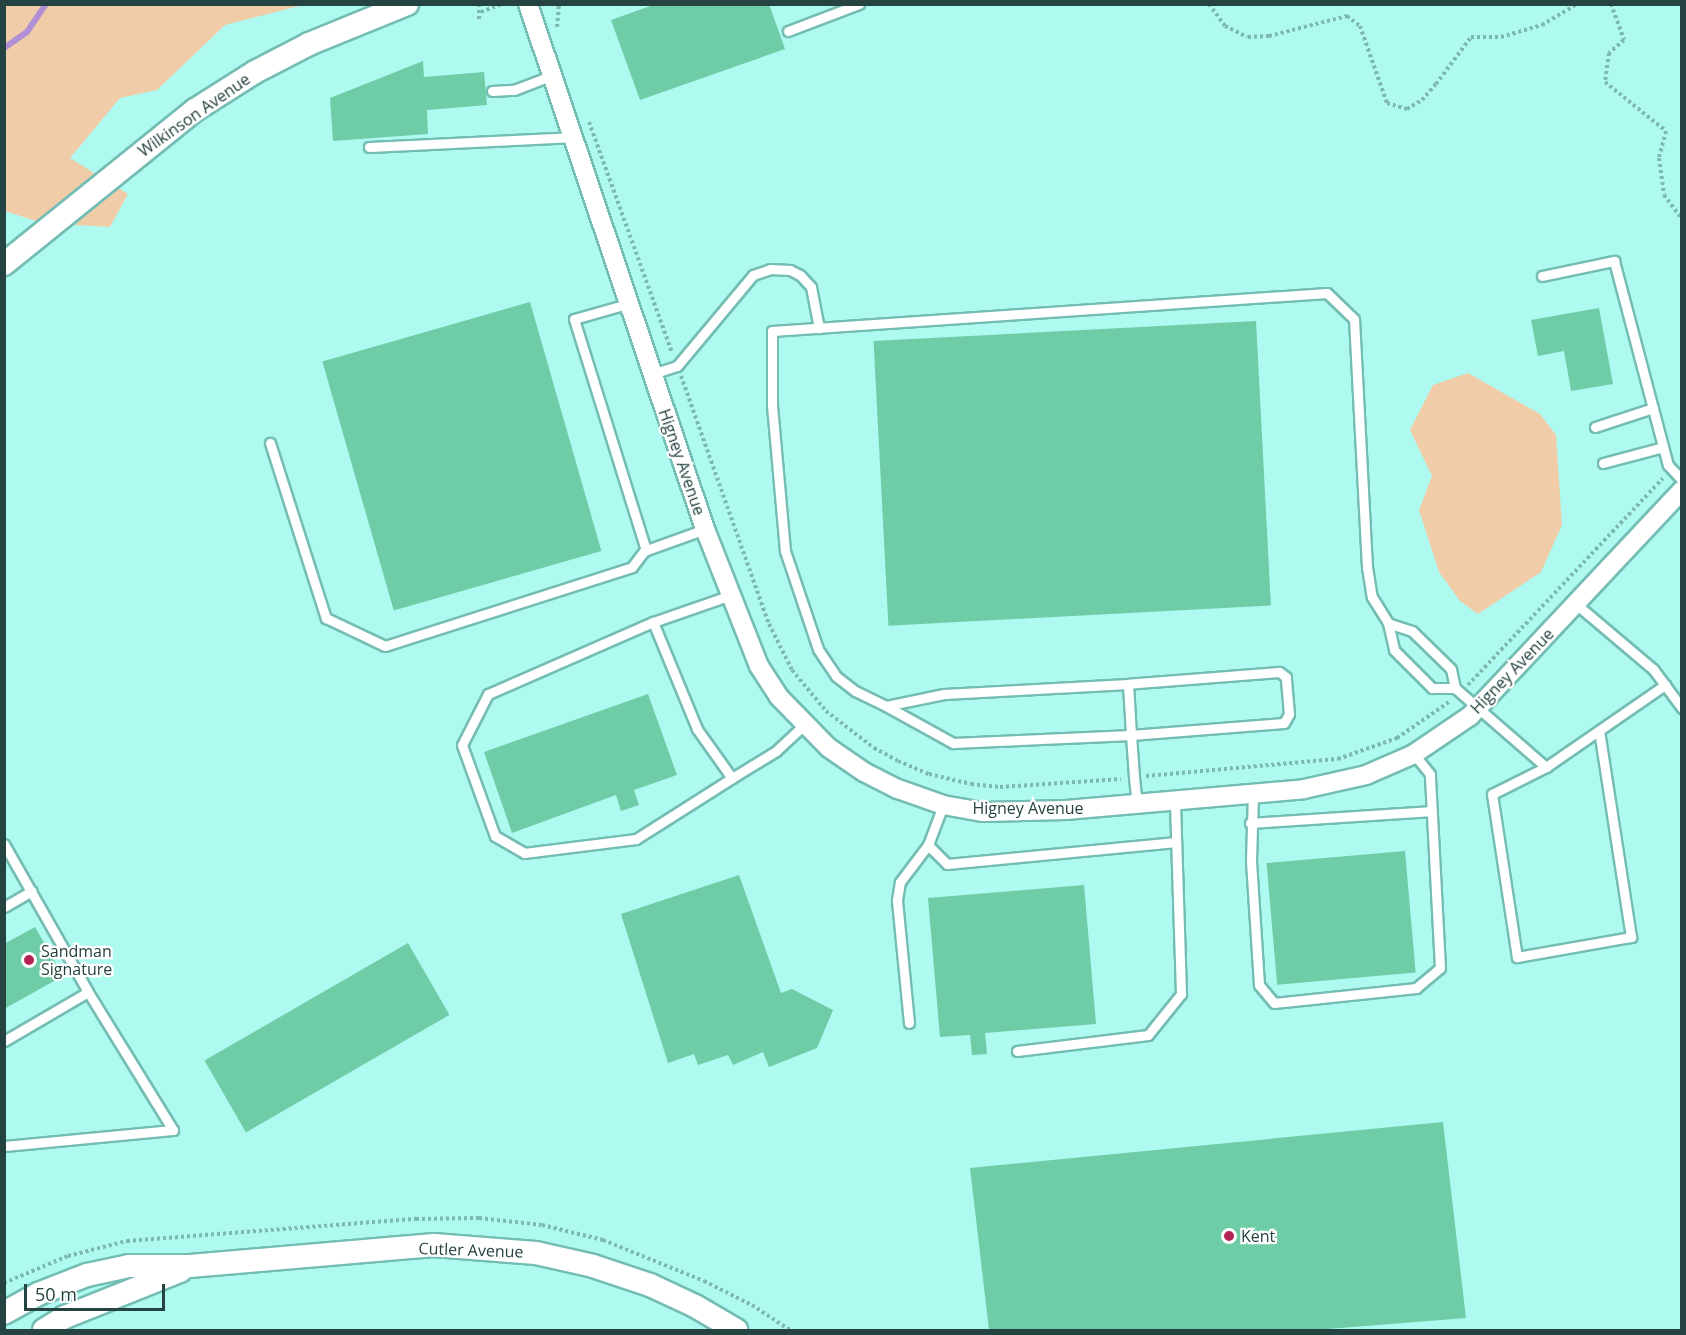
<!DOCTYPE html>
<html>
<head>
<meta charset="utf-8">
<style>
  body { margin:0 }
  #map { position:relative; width:1686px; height:1335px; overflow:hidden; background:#affaf0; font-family:"Open Sans",sans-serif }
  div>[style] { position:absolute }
  .green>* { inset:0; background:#f1cca8 }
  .stream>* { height:6px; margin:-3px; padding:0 3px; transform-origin:3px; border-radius:3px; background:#b18fd5 }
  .building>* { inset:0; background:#6ecca7; transform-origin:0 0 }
  .path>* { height:4px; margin-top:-2px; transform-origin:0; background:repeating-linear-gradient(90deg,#7db8b1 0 3px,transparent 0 6px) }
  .roads { filter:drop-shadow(2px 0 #74bdb4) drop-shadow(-2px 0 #74bdb4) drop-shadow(0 2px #74bdb4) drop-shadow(0 -2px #74bdb4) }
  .service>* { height:9px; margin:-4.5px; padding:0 4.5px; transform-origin:4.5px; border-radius:4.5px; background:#fff }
  .minor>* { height:18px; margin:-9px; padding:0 9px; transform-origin:9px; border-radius:9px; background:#fff }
  .tertiary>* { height:22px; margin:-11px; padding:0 11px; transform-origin:11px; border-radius:11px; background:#fff }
  .dots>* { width:16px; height:16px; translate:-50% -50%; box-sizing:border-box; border:3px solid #fff; border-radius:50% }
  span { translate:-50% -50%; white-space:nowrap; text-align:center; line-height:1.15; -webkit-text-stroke:4.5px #fff; paint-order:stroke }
  .street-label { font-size:16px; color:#254340 }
  .poi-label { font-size:16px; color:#254340 }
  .left { translate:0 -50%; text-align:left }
  .frame { position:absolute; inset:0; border:6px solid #254340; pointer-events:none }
  .scale { position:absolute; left:24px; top:1284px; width:141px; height:27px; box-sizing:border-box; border:3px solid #254340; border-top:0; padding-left:8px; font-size:18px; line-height:21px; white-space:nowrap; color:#254340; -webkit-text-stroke:4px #fff; paint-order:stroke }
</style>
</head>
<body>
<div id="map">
  <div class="green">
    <i style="clip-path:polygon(5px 5px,303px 5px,225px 25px,157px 90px,120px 98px,70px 158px,128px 194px,110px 227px,42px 223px,5px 211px)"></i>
    <i style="clip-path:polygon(1468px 373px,1540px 414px,1556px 435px,1562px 525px,1541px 572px,1478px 614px,1460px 601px,1439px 572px,1419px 510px,1432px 476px,1410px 430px,1433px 385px)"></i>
  </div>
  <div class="stream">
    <i style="left:4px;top:48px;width:28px;rotate:-35deg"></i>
    <i style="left:27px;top:32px;width:34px;rotate:-56deg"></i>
  </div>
  <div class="building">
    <i style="clip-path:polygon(656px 4px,769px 4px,785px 49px,640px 100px,611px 20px)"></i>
    <i style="clip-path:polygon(423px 61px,424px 77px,484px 72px,487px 105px,427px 110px,428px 134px,333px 141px,330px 98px)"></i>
    <i style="left:530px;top:302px;width:259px;height:216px;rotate:74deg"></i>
    <i style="clip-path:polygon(1599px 308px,1613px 384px,1571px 391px,1564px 351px,1538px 356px,1531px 320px)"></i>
    <i style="left:1256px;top:321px;width:285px;height:383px;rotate:87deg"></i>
    <i style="clip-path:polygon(648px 694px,677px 775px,634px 790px,639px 805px,621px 811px,616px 795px,512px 833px,484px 752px)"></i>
    <i style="left:1405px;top:851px;width:122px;height:139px;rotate:85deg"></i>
    <i style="clip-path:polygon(739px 875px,781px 993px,792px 989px,833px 1010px,817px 1048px,769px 1067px,763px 1052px,733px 1065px,728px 1055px,698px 1065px,694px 1054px,668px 1063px,621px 914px)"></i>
    <i style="clip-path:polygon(1084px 885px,1096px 1024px,985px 1033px,987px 1054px,972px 1055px,970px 1035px,940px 1037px,928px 898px)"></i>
    <i style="clip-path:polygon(35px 927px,63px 976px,4px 1009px,4px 944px)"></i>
    <i style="left:408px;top:943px;width:83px;height:235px;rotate:60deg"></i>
    <i style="clip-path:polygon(1443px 1122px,1466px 1318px,1315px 1330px,989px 1330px,970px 1168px)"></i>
  </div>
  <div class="path">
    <i style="left:479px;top:4px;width:17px;rotate:90deg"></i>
    <i style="left:1209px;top:4px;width:27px;rotate:54deg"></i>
    <i style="left:1225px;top:26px;width:25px;rotate:26deg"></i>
    <i style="left:1248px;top:37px;width:21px;rotate:-3deg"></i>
    <i style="left:1269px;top:36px;width:81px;rotate:-14.4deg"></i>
    <i style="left:1347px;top:16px;width:16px;rotate:38deg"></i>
    <i style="left:1360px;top:26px;width:82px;rotate:70.7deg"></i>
    <i style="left:1387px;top:103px;width:21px;rotate:17deg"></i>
    <i style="left:1407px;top:109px;width:17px;rotate:-31deg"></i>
    <i style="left:1422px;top:100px;width:21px;rotate:-49deg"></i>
    <i style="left:1436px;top:84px;width:59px;rotate:-53.3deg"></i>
    <i style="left:1471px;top:37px;width:30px"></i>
    <i style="left:1501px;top:37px;width:43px;rotate:-16.3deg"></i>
    <i style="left:1542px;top:25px;width:41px;rotate:-31deg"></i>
    <i style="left:1611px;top:4px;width:38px;rotate:70deg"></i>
    <i style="left:1624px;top:40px;width:20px;rotate:139deg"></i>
    <i style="left:1609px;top:53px;width:29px;rotate:98deg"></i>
    <i style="left:1605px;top:82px;width:78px;rotate:38.8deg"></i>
    <i style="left:1666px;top:131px;width:28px;rotate:105deg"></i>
    <i style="left:1659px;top:158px;width:37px;rotate:82deg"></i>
    <i style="left:1664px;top:195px;width:30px;rotate:53deg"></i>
    <i style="left:481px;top:12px;width:22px;rotate:-21deg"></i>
    <i style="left:557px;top:27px;width:23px;rotate:-85deg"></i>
    <i style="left:589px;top:122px;width:245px;rotate:70.2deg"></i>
    <i style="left:681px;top:376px;width:263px;rotate:70.5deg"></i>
    <i style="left:769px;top:624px;width:51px;rotate:63.4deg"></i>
    <i style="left:792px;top:670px;width:53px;rotate:50.3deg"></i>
    <i style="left:826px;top:711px;width:61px;rotate:37.6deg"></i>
    <i style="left:874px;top:748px;width:27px;rotate:28deg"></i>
    <i style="left:898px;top:761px;width:34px;rotate:23deg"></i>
    <i style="left:929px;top:774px;width:43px;rotate:13.4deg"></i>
    <i style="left:971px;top:784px;width:29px;rotate:6deg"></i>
    <i style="left:1000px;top:787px;width:121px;rotate:-3.8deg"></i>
    <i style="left:1468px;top:685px;width:284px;rotate:-46.7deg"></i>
    <i style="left:1146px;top:776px;width:193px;rotate:-5.1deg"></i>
    <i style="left:1338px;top:759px;width:63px;rotate:-19.6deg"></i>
    <i style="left:1397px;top:738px;width:63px;rotate:-34.7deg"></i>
    <i style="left:4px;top:1283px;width:69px;rotate:-22.9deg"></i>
    <i style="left:68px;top:1256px;width:61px;rotate:-14.3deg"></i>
    <i style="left:127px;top:1241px;width:290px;rotate:-4.4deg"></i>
    <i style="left:416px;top:1219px;width:63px;rotate:-0.9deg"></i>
    <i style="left:479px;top:1218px;width:63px;rotate:6.3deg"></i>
    <i style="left:542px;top:1225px;width:63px;rotate:13.8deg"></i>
    <i style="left:603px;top:1240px;width:109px;rotate:22.1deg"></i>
    <i style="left:704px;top:1281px;width:54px;rotate:26.6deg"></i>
    <i style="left:752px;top:1305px;width:45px;rotate:33.3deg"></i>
  </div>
  <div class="roads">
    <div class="service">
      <i style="left:788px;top:31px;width:76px;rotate:-20.8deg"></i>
      <i style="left:492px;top:91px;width:22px;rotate:-3deg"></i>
      <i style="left:514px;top:90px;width:40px;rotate:-21deg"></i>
      <i style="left:369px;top:147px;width:202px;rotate:-2.8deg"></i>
      <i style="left:1542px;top:276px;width:74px;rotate:-11.8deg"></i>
      <i style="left:1614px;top:261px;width:211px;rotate:75.2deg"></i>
      <i style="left:1668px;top:465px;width:21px;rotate:47deg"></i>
      <i style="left:627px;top:304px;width:55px;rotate:164.2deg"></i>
      <i style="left:574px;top:319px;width:242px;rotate:72.7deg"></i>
      <i style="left:652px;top:374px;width:26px;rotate:-18deg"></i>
      <i style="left:677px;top:366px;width:119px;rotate:-50.1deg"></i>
      <i style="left:753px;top:275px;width:18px;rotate:-19deg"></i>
      <i style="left:770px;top:269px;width:20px;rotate:3deg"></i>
      <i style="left:790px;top:270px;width:11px;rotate:27deg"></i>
      <i style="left:800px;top:275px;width:16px;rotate:47deg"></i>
      <i style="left:811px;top:287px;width:42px;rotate:79deg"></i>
      <i style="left:1595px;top:427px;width:61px;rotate:-18.1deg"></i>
      <i style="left:270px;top:443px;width:184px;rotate:72.3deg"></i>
      <i style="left:326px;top:618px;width:65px;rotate:25.4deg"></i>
      <i style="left:385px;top:646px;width:259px;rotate:-17.7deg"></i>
      <i style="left:632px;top:567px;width:20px;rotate:-53deg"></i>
      <i style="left:644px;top:551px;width:65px;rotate:-19.8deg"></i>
      <i style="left:1603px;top:463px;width:62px;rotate:-14.9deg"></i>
      <i style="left:731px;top:595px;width:83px;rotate:160.9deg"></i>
      <i style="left:653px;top:622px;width:116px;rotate:67.6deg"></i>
      <i style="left:697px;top:729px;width:60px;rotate:54.5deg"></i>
      <i style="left:732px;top:778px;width:52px;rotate:-31.5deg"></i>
      <i style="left:776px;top:751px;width:38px;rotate:-43deg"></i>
      <i style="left:1576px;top:604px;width:101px;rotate:40.2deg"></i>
      <i style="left:1653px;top:669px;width:49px;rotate:53.4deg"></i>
      <i style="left:653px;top:622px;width:180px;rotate:156.4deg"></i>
      <i style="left:488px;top:694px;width:57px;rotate:117deg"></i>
      <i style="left:462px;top:745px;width:97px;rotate:70.1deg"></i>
      <i style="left:495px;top:836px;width:34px;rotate:30deg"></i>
      <i style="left:524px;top:853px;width:113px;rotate:-7.1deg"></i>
      <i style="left:636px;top:839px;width:114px;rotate:-32.4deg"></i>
      <i style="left:1128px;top:684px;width:184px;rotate:176.9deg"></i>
      <i style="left:944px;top:694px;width:59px;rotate:168.3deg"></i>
      <i style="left:886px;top:706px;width:77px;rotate:28.9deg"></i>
      <i style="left:953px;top:743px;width:178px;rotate:-2.6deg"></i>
      <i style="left:1131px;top:735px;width:153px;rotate:-4.5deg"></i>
      <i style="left:1284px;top:723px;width:10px;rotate:-61deg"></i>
      <i style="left:1289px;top:714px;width:37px;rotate:-95deg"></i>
      <i style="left:1286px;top:677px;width:9px;rotate:-144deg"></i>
      <i style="left:1279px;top:672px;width:151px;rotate:175.5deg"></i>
      <i style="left:1128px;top:684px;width:51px;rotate:86.6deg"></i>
      <i style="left:1131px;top:735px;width:42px;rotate:85.9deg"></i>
      <i style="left:1134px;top:777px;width:27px;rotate:84deg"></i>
      <i style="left:1455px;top:688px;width:121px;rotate:41deg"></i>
      <i style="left:1546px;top:767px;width:145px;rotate:-34.6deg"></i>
      <i style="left:886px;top:706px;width:34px;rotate:-154deg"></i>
      <i style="left:855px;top:691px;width:24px;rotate:-142deg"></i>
      <i style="left:836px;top:676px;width:32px;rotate:-124deg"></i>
      <i style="left:818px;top:649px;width:103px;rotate:-108.6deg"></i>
      <i style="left:785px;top:551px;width:147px;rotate:-95.1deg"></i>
      <i style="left:772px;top:405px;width:74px;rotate:-90deg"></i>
      <i style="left:772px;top:331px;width:556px;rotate:-3.92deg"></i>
      <i style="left:1327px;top:293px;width:37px;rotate:44deg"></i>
      <i style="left:1354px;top:319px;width:248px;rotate:87deg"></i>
      <i style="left:1367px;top:567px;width:30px;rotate:81deg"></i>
      <i style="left:1372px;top:597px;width:31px;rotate:58deg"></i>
      <i style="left:1388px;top:623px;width:28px;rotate:77deg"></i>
      <i style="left:1394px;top:650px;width:54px;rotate:45deg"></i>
      <i style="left:1432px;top:688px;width:23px"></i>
      <i style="left:1455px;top:688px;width:19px;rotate:-102deg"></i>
      <i style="left:1451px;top:669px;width:54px;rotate:-135.7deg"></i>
      <i style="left:1412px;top:631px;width:25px;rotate:-162deg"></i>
      <i style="left:1546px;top:767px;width:60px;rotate:153.4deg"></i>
      <i style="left:1492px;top:794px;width:165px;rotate:81.3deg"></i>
      <i style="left:1517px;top:957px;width:116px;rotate:-10deg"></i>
      <i style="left:1631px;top:937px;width:208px;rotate:-98.8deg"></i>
      <i style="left:1253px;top:793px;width:68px;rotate:91.7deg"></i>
      <i style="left:1251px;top:861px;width:124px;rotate:86.3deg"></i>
      <i style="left:1259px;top:985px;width:23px;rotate:50deg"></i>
      <i style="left:1274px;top:1003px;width:143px;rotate:-6deg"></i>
      <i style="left:1416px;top:988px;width:31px;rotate:-40deg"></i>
      <i style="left:1440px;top:968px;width:194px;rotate:-93deg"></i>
      <i style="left:1430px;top:774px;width:26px;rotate:-129deg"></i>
      <i style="left:1250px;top:823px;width:182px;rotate:-3.8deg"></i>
      <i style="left:4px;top:844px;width:170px;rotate:60.4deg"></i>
      <i style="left:88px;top:992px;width:162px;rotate:58.4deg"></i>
      <i style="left:173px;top:1130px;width:170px;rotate:174.6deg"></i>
      <i style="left:928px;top:845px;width:27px;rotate:45deg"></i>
      <i style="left:947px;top:864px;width:230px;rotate:-5.5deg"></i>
      <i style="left:4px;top:907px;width:32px;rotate:-30deg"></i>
      <i style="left:909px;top:1023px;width:124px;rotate:-95.6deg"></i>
      <i style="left:897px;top:900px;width:18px;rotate:-81deg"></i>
      <i style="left:900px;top:882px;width:46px;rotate:-52.9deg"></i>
      <i style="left:928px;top:845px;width:43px;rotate:-69.4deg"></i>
      <i style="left:4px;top:1041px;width:97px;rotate:-30.3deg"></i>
      <i style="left:1017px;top:1051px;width:132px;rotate:-7deg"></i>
      <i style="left:1148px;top:1035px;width:53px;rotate:-51.2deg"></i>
      <i style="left:1181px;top:994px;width:194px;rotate:-91.8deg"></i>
    </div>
    <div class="minor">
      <i style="left:528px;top:4px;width:554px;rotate:71.37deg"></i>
      <i style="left:705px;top:529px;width:147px;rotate:68.5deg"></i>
      <i style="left:759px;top:666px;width:37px;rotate:57deg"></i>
      <i style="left:779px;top:697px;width:71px;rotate:45.6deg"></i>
      <i style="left:829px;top:748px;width:42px;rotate:34.4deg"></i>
      <i style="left:864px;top:772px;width:38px;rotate:27deg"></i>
      <i style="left:898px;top:789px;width:48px;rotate:19.6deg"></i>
      <i style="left:943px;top:805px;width:41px;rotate:9.9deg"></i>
      <i style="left:983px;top:812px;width:83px;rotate:-1.4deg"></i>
      <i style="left:1066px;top:810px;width:239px;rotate:-5deg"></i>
      <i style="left:1304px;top:789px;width:64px;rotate:-12.7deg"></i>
      <i style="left:1366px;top:775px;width:52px;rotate:-23.6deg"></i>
      <i style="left:1414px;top:754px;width:68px;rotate:-34.2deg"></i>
      <i style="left:1470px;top:716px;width:310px;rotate:-46.8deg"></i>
    </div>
    <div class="tertiary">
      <i style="left:4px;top:264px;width:245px;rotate:-38.9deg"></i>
      <i style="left:195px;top:110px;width:71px;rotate:-32.3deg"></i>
      <i style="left:255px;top:72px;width:61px;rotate:-27.4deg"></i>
      <i style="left:309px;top:44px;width:106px;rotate:-22.2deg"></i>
      <i style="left:4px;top:1313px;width:39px;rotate:-29deg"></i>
      <i style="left:38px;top:1294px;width:53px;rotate:-21.2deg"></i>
      <i style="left:87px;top:1275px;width:43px;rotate:-12.1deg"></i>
      <i style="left:129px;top:1266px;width:61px"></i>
      <i style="left:190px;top:1266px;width:245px;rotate:-4.9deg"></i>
      <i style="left:434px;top:1245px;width:102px;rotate:4.5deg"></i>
      <i style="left:536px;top:1253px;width:58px;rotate:12.8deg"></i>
      <i style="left:593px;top:1266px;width:60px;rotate:18.4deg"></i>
      <i style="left:650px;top:1285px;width:50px;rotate:25deg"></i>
      <i style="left:695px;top:1306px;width:48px;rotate:30.3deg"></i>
      <i style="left:44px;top:1330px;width:25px;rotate:-32deg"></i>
      <i style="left:65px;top:1317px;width:124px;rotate:-21.8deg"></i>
    </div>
  </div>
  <div class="dots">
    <i style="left:29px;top:960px;background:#b32455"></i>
    <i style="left:1229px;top:1236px;background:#b32455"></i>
  </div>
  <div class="street-label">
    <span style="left:194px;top:115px;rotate:-35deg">Wilkinson Avenue</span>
    <span style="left:682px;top:462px;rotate:71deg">Higney Avenue</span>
    <span style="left:1512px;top:671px;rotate:-46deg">Higney Avenue</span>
    <span style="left:1028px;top:808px">Higney Avenue</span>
    <span style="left:471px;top:1250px;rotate:2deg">Cutler Avenue</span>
  </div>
  <div class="poi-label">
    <span class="left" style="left:41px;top:960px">Sandman<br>Signature</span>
    <span class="left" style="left:1241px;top:1236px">Kent</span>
  </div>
  <div class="frame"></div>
  <div class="scale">50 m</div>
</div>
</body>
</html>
